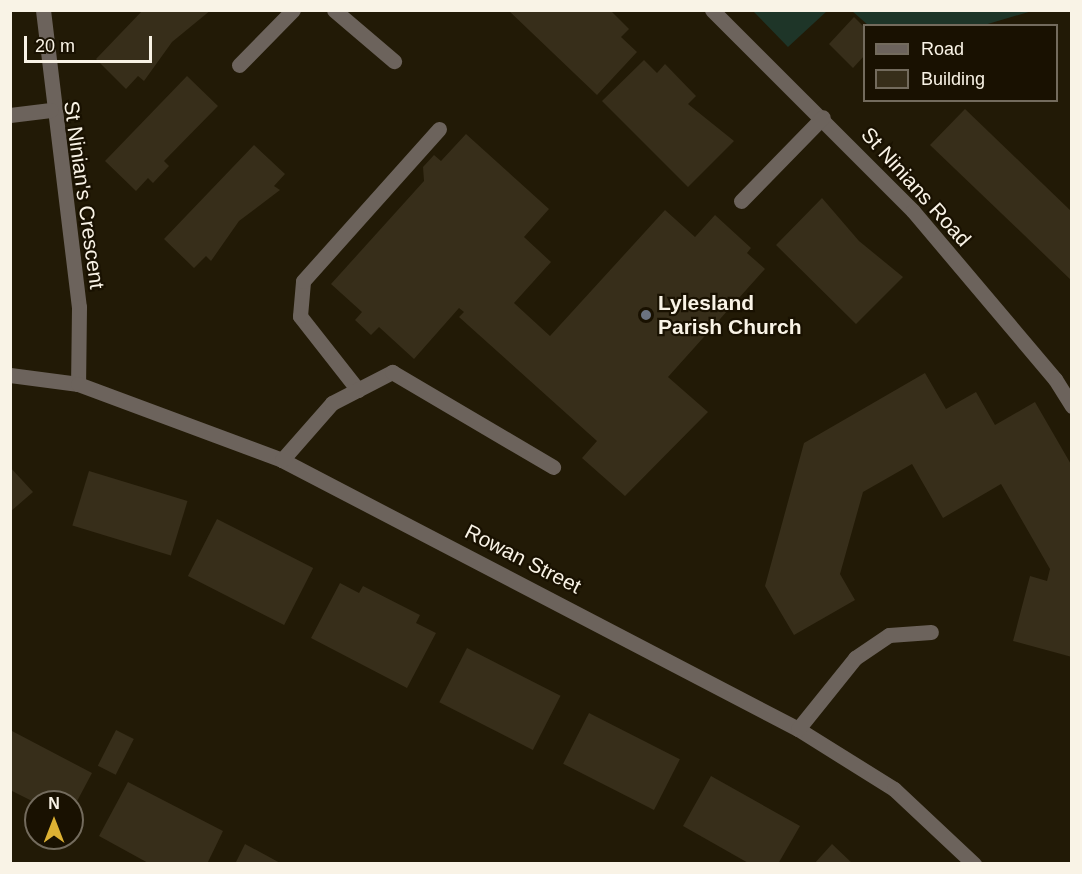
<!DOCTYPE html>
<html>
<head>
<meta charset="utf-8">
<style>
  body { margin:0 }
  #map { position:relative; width:1082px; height:874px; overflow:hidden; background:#221a06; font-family:Helvetica,sans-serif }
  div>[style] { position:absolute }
  .green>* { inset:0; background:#1e3528 }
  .building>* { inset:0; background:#372e1a; transform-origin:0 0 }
  .minor>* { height:15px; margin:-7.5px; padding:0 7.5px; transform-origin:7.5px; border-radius:7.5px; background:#6c635c }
  .dots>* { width:16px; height:16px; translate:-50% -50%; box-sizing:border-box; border:3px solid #191101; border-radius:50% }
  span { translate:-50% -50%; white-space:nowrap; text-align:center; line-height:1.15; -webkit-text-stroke:4.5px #191101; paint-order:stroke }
  .street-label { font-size:21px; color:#f9f3e6 }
  .poi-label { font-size:21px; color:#f9f3e6; font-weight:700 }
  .left { translate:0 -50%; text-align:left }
  .frame { position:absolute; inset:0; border:12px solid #f9f3e6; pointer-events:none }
  .legend { position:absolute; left:863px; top:24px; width:195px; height:78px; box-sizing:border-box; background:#191101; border:2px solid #736b5d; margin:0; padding:8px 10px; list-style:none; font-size:18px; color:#f9f3e6 }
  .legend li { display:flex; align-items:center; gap:12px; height:30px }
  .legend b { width:30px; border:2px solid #736b5d }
  .north { position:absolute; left:24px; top:790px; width:60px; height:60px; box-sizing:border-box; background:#191101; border:2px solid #736b5d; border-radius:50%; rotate:0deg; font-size:16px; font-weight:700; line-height:24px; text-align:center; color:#f9f3e6 }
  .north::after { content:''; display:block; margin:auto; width:21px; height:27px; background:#ddb133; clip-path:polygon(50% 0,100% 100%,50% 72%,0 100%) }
  .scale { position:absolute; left:24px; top:36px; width:128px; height:27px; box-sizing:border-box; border:3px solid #f9f3e6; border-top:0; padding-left:8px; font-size:18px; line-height:21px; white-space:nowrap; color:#f9f3e6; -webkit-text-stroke:4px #191101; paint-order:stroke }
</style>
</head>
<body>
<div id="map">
  <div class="green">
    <i style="clip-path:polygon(753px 11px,827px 11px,788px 47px)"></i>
    <i style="clip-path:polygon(852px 11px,1032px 11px,981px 26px,868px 25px)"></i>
  </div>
  <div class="building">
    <i style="clip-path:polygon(143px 10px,211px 10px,172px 42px,144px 81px,138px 76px,126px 89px,96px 59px)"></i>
    <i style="clip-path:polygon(508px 10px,610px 10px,629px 29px,621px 37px,637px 52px,597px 95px)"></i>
    <i style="clip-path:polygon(854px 17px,864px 27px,864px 56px,853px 68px,829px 44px)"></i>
    <i style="clip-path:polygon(644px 60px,657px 73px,665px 64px,696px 96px,688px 104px,734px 141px,688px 187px,602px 101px)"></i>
    <i style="clip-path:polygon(187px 76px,218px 106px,164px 161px,169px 166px,153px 183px,148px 178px,136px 191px,105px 161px)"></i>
    <i style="clip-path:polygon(965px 109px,1072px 212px,1072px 281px,930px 145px)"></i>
    <i style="clip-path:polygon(466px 134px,549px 209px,524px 237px,551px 262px,514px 303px,550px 336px,665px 210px,695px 237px,715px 215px,751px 248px,747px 253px,765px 269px,668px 377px,708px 412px,625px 496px,582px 458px,597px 441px,459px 317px,464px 312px,459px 308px,414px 359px,379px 327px,371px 335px,355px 320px,362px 312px,331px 284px,424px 181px,423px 167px,434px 155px,441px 161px)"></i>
    <i style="clip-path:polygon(254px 145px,285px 174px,274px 186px,280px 190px,239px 221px,211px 261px,206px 256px,194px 268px,164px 239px)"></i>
    <i style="clip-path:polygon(822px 198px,859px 241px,903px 277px,856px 324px,776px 245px)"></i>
    <i style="clip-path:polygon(925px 373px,946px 409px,976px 392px,995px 425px,1035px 402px,1072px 466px,1072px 657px,1013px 641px,1030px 576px,1047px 581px,1050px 569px,1001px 484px,943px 518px,912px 464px,863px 492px,840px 574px,855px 600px,794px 635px,765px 586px,804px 443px)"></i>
    <i style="clip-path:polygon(10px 467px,33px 492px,10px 512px)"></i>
    <i style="left:89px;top:471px;width:103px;height:57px;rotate:17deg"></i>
    <i style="left:217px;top:519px;width:108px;height:64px;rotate:27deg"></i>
    <i style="clip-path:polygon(340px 583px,359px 593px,363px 586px,420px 615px,416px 623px,436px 633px,407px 688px,311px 638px)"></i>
    <i style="left:467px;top:648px;width:105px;height:61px;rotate:27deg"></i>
    <i style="left:589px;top:713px;width:102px;height:57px;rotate:27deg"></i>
    <i style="left:116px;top:730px;width:20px;height:40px;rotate:27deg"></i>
    <i style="clip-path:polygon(12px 731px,92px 773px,75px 805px,67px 800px,36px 803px,10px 790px)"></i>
    <i style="clip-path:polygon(711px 776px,800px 826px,778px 864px,750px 864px,683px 826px)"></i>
    <i style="clip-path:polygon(128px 782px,223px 831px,207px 864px,150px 864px,99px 836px)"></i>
    <i style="clip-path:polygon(245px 844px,282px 864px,235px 864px)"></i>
    <i style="clip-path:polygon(832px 844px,853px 864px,814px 864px)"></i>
  </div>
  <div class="minor">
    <i style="left:43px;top:10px;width:299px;rotate:83.1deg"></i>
    <i style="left:79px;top:307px;width:77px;rotate:90.7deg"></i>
    <i style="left:334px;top:10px;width:79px;rotate:40.4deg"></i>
    <i style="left:712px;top:10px;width:284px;rotate:45deg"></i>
    <i style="left:913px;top:211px;width:220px;rotate:49.8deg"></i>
    <i style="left:1055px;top:379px;width:32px;rotate:58deg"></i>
    <i style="left:239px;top:65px;width:77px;rotate:-45.5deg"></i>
    <i style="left:10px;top:115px;width:41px;rotate:-7deg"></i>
    <i style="left:741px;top:201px;width:117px;rotate:-45.7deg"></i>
    <i style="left:10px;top:375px;width:69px;rotate:7.5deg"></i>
    <i style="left:78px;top:384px;width:218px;rotate:20.4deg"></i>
    <i style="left:282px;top:460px;width:582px;rotate:27.53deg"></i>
    <i style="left:798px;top:729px;width:113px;rotate:32deg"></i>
    <i style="left:894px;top:789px;width:110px;rotate:43.2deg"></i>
    <i style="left:358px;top:390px;width:94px;rotate:-128.1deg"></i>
    <i style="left:300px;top:316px;width:35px;rotate:-85deg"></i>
    <i style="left:303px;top:281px;width:204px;rotate:-48.2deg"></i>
    <i style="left:282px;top:460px;width:76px;rotate:-48.7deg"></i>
    <i style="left:332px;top:403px;width:68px;rotate:-27.3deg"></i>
    <i style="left:392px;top:372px;width:187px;rotate:30.5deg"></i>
    <i style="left:798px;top:729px;width:91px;rotate:-51.2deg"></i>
    <i style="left:855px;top:658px;width:41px;rotate:-34.1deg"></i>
    <i style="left:889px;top:635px;width:42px;rotate:-4.1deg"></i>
  </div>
  <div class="dots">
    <i style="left:646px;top:315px;background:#6b7280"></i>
  </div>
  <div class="street-label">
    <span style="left:916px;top:187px;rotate:48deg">St Ninians Road</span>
    <span style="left:84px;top:195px;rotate:82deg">St Ninian's Crescent</span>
    <span style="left:523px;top:559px;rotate:27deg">Rowan Street</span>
  </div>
  <div class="poi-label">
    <span class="left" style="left:658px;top:315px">Lylesland<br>Parish Church</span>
  </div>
  <div class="frame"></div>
  <ul class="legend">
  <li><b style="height:8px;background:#6c635c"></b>Road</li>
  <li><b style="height:16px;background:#372e1a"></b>Building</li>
  </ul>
  <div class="north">N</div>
  <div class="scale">20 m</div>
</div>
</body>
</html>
